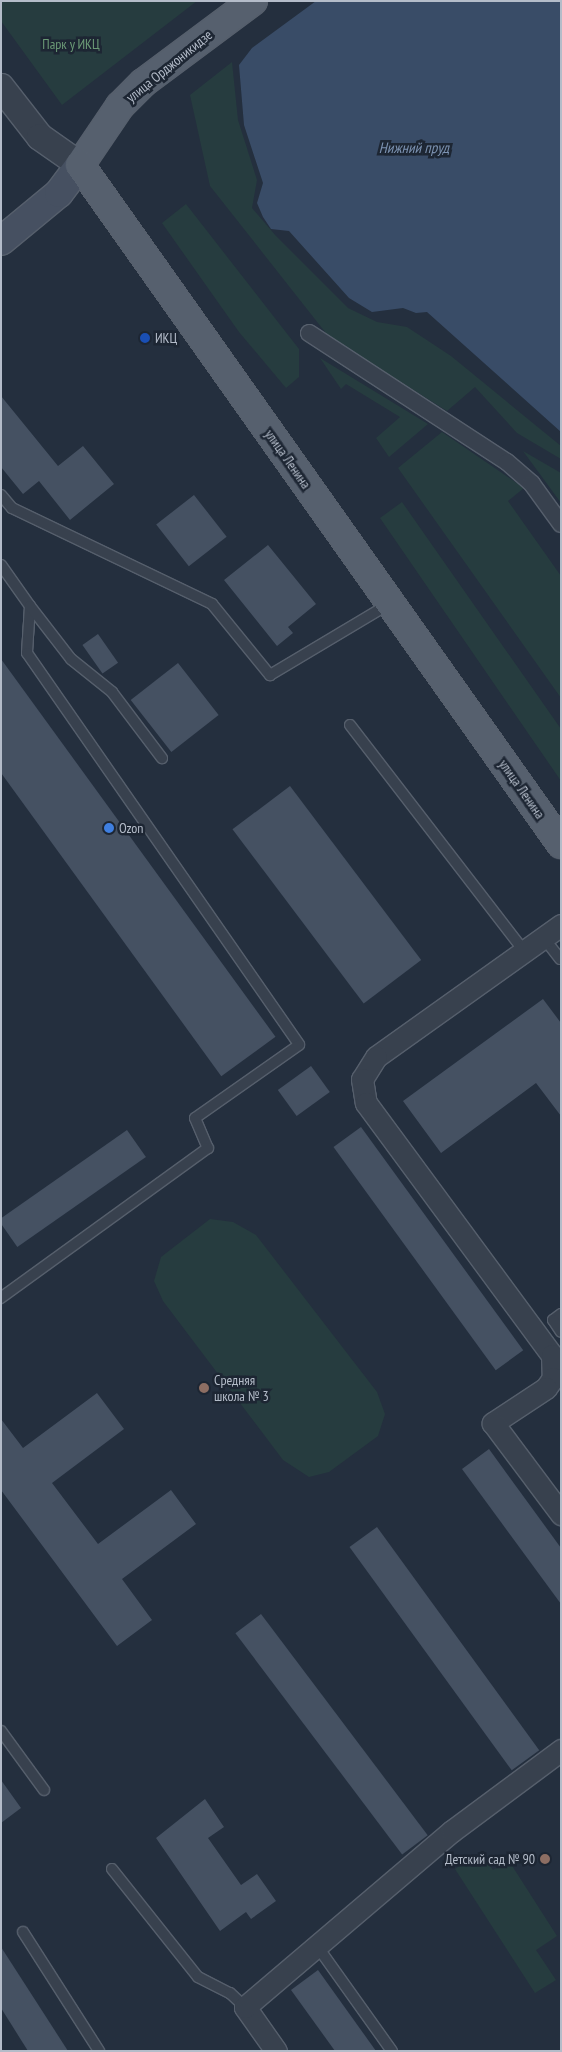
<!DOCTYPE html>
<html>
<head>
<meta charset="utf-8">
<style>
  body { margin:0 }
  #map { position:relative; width:562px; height:2052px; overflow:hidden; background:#242f3e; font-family:"PT Sans Narrow",sans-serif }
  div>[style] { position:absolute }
  .green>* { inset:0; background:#263c3f }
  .water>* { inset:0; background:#394c67 }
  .building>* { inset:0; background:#455162; transform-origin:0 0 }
  .roads { filter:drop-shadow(1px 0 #565f6c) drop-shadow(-1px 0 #565f6c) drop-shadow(0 1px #565f6c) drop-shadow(0 -1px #565f6c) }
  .service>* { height:10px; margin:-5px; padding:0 5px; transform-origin:5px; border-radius:5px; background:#38414e }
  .pedestrian>* { height:16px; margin:-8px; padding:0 8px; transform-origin:8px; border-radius:8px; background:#38414e }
  .minor>* { height:21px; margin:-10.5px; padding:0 10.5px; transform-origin:10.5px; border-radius:10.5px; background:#38414e }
  .tertiary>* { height:26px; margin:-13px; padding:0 13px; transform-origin:13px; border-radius:13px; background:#38414e }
  .secondary>* { height:28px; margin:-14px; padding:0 14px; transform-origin:14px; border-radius:14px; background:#465061 }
  .primary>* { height:28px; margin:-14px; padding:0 14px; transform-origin:14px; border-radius:14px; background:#56606e }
  .dots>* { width:14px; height:14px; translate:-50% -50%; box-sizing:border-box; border:2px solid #1d2633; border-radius:50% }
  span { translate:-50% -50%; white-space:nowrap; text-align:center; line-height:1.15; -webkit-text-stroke:5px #1d2633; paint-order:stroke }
  .park-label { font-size:14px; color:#6b9a76 }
  .street-label { font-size:14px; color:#b4bcc9 }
  .poi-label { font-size:14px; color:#b4bcc9 }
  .left { translate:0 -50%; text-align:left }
  .right { translate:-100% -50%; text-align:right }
  .water-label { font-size:15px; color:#7c92b1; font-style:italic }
  .frame { position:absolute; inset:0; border:2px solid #b4bcc9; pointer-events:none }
</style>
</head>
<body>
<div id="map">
  <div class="green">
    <i style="clip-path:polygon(1px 1px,197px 1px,62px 105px,1px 21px)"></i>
    <i style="clip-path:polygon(232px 62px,238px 120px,257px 180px,252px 208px,276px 236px,348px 308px,377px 322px,407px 327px,451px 356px,561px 446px,561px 459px,517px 433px,475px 387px,447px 411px,329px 337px,210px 186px,190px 95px)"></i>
    <i style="clip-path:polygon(186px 204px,299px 349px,299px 377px,286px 388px,239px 332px,162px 223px)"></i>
    <i style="clip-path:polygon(320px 358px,428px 424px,389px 457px,376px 438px,400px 417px,346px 384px,341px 389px)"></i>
    <i style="clip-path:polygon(442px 432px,524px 488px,508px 501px,561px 576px,561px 698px,398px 468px)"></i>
    <i style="clip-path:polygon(523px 451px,561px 473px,561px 503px)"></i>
    <i style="clip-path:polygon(402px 502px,561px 729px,561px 781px,380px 518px)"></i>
    <i style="clip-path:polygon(210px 1219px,233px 1222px,256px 1235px,377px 1392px,385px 1414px,378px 1436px,329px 1472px,309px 1477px,283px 1460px,163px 1301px,154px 1281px,161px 1257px)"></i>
    <i style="clip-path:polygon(481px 1852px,493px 1870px,509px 1861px,557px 1936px,536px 1950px,556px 1980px,535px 1993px,455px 1869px)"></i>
  </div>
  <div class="water">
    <i style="clip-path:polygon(316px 1px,561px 1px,561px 432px,427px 312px,416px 313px,403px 308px,372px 312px,349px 298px,289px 231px,271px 229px,263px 217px,257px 203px,263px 183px,244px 125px,239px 65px,252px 48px)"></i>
  </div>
  <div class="building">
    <i style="clip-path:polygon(1px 396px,58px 466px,83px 446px,114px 484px,70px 520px,39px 481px,23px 494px,1px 467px)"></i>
    <i style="left:194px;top:495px;width:53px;height:48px;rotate:52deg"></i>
    <i style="clip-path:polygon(268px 545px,316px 604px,288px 627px,293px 633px,277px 646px,224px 580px)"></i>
    <i style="left:98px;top:634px;width:35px;height:19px;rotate:55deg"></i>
    <i style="left:1px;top:659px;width:467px;height:67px;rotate:54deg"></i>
    <i style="left:178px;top:663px;width:66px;height:60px;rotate:52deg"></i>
    <i style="left:290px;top:786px;width:218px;height:72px;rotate:53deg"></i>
    <i style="clip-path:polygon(543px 999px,561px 1023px,561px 1116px,536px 1083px,441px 1153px,403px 1101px)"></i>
    <i style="left:311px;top:1066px;width:32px;height:41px;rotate:54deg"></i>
    <i style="left:361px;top:1127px;width:276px;height:34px;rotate:54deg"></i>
    <i style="left:127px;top:1130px;width:33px;height:157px;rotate:55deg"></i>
    <i style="clip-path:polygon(97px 1393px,124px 1429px,52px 1483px,98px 1544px,171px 1490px,196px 1524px,122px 1579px,152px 1620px,117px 1646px,1px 1490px,1px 1419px,23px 1448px)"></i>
    <i style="clip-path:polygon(489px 1449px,561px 1548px,561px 1604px,462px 1469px)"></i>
    <i style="left:377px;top:1527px;width:276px;height:34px;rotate:54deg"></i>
    <i style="left:261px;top:1614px;width:277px;height:32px;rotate:53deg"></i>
    <i style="clip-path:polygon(1px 1780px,21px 1808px,1px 1823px)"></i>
    <i style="clip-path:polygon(205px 1799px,224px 1827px,208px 1838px,241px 1885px,257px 1874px,276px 1901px,251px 1919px,246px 1912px,220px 1931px,156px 1838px)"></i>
    <i style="clip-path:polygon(1px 1947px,68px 2051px,28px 2051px,1px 2008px)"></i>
    <i style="clip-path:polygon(318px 1970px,376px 2051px,335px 2051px,291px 1990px)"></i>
  </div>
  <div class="roads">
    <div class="service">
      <i style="left:1px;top:495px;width:17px;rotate:50deg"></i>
      <i style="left:12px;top:508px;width:222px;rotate:25.6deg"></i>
      <i style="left:212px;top:604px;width:92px;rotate:50.8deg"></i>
      <i style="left:270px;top:675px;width:139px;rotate:-30.8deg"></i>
      <i style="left:1px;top:565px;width:50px;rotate:54.7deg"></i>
      <i style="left:30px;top:606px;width:47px;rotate:93.7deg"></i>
      <i style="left:27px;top:653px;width:477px;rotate:55.2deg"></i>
      <i style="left:299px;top:1045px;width:127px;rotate:144.9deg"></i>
      <i style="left:195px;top:1118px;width:33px;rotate:67deg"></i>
      <i style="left:208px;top:1148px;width:256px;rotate:144.1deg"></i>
      <i style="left:30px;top:606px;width:67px;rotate:52.3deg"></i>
      <i style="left:71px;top:659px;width:53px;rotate:38.8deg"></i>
      <i style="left:112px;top:692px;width:83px;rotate:52.9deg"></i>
      <i style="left:350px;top:725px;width:284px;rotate:52.4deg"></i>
      <i style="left:543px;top:937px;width:28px;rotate:52deg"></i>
      <i style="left:561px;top:1314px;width:10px;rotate:143deg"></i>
      <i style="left:553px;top:1320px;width:14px;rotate:56deg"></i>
      <i style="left:1px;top:1731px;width:73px;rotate:53.9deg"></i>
      <i style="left:112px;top:1869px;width:138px;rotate:51.5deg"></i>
      <i style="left:198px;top:1977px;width:36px;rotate:27deg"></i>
      <i style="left:230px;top:1993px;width:21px;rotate:43deg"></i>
      <i style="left:23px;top:1932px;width:141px;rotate:57.4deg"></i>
      <i style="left:317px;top:1946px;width:129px;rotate:54.5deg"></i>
    </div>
    <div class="pedestrian">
      <i style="left:309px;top:333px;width:236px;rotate:33.1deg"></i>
      <i style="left:507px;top:462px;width:33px;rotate:41deg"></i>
      <i style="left:532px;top:484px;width:49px;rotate:54.1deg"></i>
    </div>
    <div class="minor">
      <i style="left:561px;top:925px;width:227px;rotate:144.5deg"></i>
      <i style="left:376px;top:1057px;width:26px;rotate:122deg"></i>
      <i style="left:362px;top:1079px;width:24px;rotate:81deg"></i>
      <i style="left:366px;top:1103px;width:313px;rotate:53.6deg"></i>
      <i style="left:552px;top:1355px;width:23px;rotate:88deg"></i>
      <i style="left:553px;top:1378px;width:12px;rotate:125deg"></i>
      <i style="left:546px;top:1388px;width:64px;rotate:146.6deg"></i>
      <i style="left:493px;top:1423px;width:114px;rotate:53.2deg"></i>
      <i style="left:276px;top:2051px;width:54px;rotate:-125.2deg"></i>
      <i style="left:245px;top:2007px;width:272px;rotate:-40.4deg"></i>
      <i style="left:452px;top:1831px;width:136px;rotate:-36.6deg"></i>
    </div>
    <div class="tertiary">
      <i style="left:1px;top:87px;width:63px;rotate:52deg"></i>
      <i style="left:40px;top:137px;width:49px;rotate:35deg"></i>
    </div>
    <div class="secondary">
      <i style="left:1px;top:241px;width:75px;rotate:-39.6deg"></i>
      <i style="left:59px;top:193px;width:35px;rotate:-53deg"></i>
    </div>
    <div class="primary">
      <i style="left:253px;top:1px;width:137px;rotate:143.3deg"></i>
      <i style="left:143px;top:83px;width:33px;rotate:135deg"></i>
      <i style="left:120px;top:106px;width:71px;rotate:124.1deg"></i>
      <i style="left:80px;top:165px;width:832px;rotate:54.69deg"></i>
    </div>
  </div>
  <div class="dots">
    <i style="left:145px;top:338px;background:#1a4fb4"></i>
    <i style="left:109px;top:828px;background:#3f7fe0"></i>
    <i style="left:204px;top:1388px;background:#8d6e63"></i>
    <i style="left:545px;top:1859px;background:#8d6e63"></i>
  </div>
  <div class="park-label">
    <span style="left:71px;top:44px">Парк у ИКЦ</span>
  </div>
  <div class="street-label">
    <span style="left:169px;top:66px;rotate:-39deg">улица Орджоникидзе</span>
    <span style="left:288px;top:459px;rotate:55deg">улица Ленина</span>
    <span style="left:522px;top:789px;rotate:55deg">улица Ленина</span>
  </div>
  <div class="poi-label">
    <span class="left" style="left:155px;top:338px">ИКЦ</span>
    <span class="left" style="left:119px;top:828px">Ozon</span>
    <span class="left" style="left:214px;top:1388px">Средняя<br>школа № 3</span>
    <span class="right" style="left:535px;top:1859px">Детский сад № 90</span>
  </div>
  <div class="water-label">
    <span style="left:414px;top:148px">Нижний пруд</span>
  </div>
  <div class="frame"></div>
</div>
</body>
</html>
